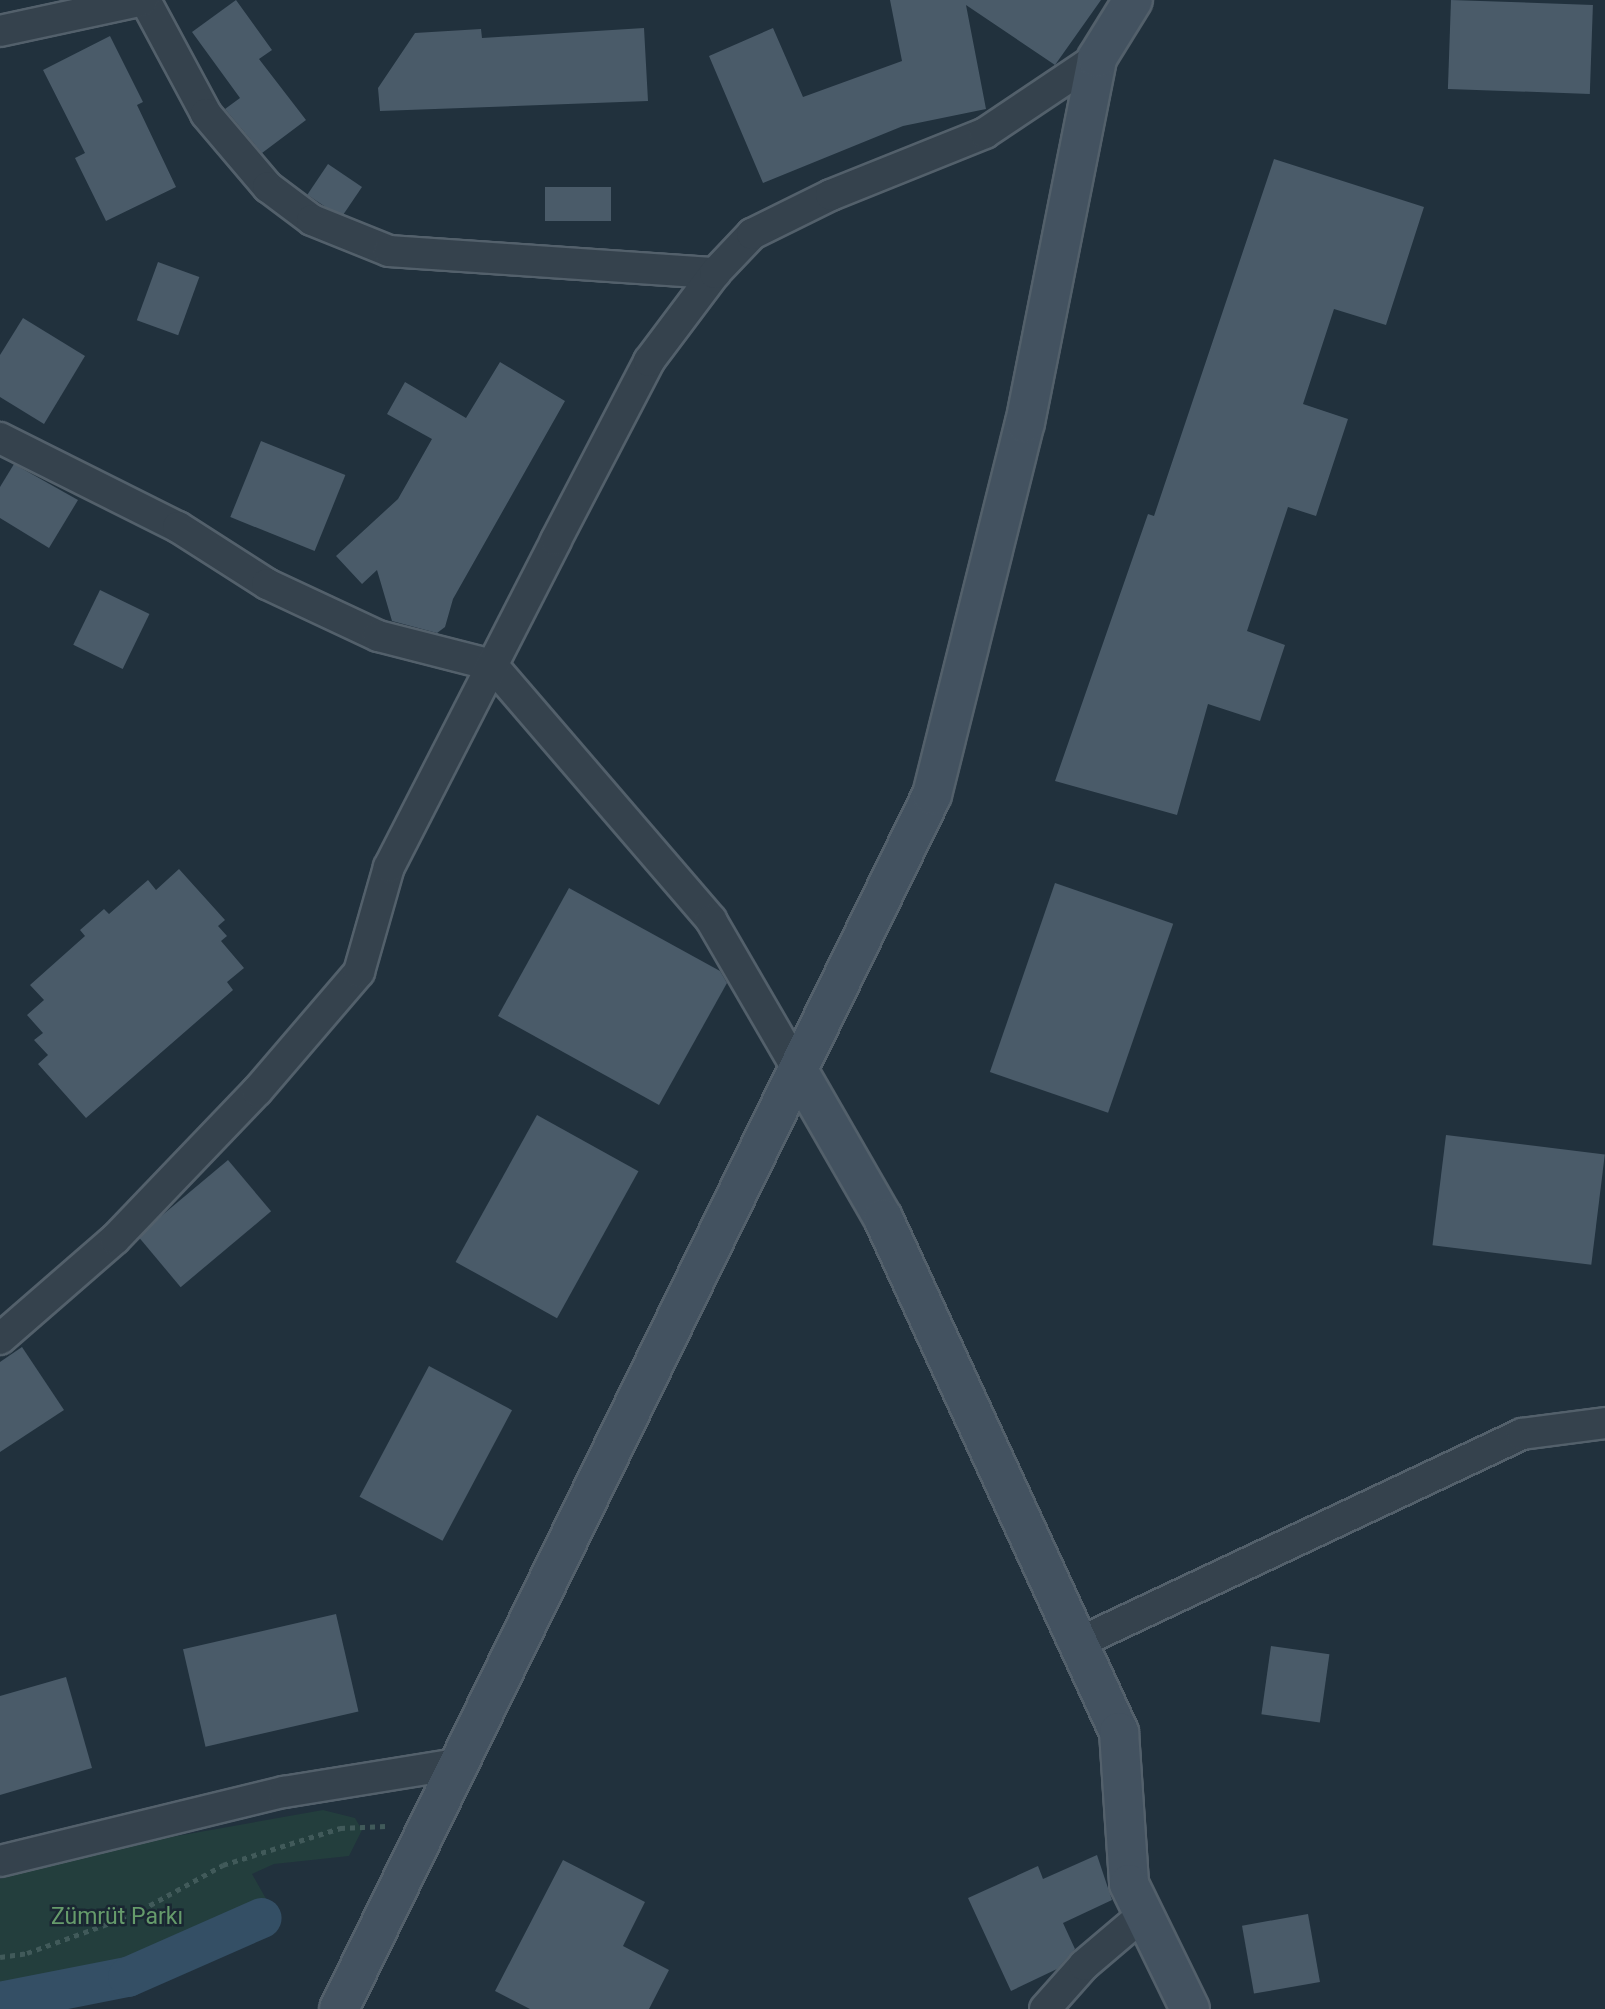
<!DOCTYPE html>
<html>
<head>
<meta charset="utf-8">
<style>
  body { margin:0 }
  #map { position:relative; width:1605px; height:2009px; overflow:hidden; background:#21313d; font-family:Roboto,sans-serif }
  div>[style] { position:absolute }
  .green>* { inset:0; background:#233e3d }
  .canal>* { height:40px; margin:-20px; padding:0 20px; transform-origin:20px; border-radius:20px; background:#344f65 }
  .building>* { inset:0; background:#4a5b69; transform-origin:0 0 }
  .path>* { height:4.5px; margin-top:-2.25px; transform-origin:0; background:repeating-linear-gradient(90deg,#415a5a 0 5px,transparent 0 10px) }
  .roads { filter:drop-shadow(2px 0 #53606b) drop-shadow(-2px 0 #53606b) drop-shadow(0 2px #53606b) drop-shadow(0 -2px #53606b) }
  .street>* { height:30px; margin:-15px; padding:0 15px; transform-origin:15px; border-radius:15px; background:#35424d }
  .secondary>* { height:38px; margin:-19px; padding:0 19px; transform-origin:19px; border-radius:19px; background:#435260 }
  span { translate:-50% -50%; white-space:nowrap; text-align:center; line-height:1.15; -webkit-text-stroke:5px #1a2732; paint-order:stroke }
  .park-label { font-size:23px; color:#669b6b }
</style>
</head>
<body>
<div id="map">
  <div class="green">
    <i style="clip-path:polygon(323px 1810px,355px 1818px,362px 1830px,349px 1856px,274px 1864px,252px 1874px,278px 1920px,142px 1981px,0 2009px,0 1879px,115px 1847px)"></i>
  </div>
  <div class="canal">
    <i style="left:0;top:2002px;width:130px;rotate:-11.1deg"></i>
    <i style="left:128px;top:1977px;width:146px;rotate:-23.8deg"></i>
  </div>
  <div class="building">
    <i style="clip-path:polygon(236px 0,272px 50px,259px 59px,306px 120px,262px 153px,225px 109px,240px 98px,192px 32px)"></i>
    <i style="clip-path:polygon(890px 0,1101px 0,1055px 65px,966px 5px,986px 109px,903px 126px,763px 183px,709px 56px,773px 28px,803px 97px,902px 61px)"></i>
    <i style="left:1451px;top:0;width:142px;height:89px;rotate:2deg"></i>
    <i style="clip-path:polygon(644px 28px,648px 101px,380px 111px,378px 88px,415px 33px,481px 29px,482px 38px)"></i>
    <i style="clip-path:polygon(110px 36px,143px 102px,137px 105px,176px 187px,106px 221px,75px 158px,85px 153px,43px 70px)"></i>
    <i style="clip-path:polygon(1274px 159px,1424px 207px,1386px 325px,1334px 309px,1303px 404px,1348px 419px,1316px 516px,1288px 507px,1247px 631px,1285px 645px,1260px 721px,1208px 704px,1177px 815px,1055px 781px,1148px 514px,1154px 516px)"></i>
    <i style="left:328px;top:164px;width:41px;height:37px;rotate:34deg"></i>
    <i style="left:611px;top:187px;width:34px;height:66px;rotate:90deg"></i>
    <i style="left:158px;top:262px;width:44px;height:62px;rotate:20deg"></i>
    <i style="clip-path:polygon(23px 318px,85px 356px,44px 424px,0 397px,0 355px)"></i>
    <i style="clip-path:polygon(500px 362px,565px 401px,453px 599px,445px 627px,437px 633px,392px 621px,377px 570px,362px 584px,336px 556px,398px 499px,432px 439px,387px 414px,405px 382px,466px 418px)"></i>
    <i style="left:261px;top:441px;width:91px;height:82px;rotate:22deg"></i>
    <i style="clip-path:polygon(14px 464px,78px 500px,49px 548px,0 518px,0 487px)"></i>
    <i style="left:100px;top:590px;width:55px;height:61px;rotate:26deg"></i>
    <i style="clip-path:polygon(179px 869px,225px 920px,218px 926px,227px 936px,221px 941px,244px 968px,227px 982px,233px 990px,86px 1118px,38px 1064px,48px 1055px,34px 1040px,43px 1033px,27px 1015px,44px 1000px,30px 985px,85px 936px,80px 930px,104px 909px,109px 914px,148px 880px,156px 890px)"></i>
    <i style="left:1055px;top:883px;width:125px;height:200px;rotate:19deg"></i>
    <i style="clip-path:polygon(569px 888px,720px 971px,727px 983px,659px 1105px,498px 1016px)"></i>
    <i style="left:537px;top:1115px;width:116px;height:168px;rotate:29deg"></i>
    <i style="left:1446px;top:1135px;width:160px;height:111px;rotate:7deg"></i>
    <i style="left:228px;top:1160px;width:67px;height:118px;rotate:50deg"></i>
    <i style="clip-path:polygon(22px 1347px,64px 1410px,0 1452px,0 1362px)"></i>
    <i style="left:429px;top:1366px;width:94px;height:148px;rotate:28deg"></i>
    <i style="left:336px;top:1614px;width:100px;height:157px;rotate:77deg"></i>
    <i style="left:1271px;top:1646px;width:59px;height:69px;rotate:8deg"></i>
    <i style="clip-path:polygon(66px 1677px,92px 1768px,0 1795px,0 1696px)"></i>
    <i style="clip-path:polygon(1097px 1855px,1112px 1900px,1063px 1923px,1075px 1949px,1057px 1969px,1011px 1991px,968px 1898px,1038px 1866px,1043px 1879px)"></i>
    <i style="clip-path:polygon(563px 1860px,645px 1902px,623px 1946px,669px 1970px,649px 2009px,530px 2009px,495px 1991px)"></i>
    <i style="left:1308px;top:1914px;width:69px;height:67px;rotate:80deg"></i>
  </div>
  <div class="path">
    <i style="left:0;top:1957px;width:27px;rotate:-8deg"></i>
    <i style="left:27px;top:1953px;width:112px;rotate:-19.9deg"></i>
    <i style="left:132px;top:1915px;width:104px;rotate:-28.8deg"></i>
    <i style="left:223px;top:1865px;width:123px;rotate:-17.5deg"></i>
    <i style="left:340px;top:1828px;width:46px;rotate:-2.5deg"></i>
  </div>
  <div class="roads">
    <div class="street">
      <i style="left:145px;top:0;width:129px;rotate:61.8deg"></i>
      <i style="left:206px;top:114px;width:96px;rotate:49.7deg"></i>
      <i style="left:268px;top:187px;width:55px;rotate:36.9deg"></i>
      <i style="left:312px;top:220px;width:83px;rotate:21.9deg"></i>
      <i style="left:389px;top:251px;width:327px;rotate:3.9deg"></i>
      <i style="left:0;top:31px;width:146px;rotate:-12.2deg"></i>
      <i style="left:0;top:438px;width:199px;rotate:26.6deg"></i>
      <i style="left:178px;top:527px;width:106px;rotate:32.6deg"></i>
      <i style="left:267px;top:584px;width:123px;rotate:25.1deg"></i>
      <i style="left:378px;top:636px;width:118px;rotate:14.3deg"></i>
      <i style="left:492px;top:665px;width:336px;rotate:49.3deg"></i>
      <i style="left:711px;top:920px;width:176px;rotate:59.9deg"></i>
      <i style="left:0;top:1339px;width:152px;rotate:-41deg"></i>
      <i style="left:115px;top:1239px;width:205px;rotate:-46.2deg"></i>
      <i style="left:257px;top:1091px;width:157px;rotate:-49.4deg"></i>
      <i style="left:359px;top:972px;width:109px;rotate:-74.1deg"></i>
      <i style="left:389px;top:867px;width:367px;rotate:-62.9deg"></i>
      <i style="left:556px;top:540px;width:202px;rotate:-62.5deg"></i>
      <i style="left:649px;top:361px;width:110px;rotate:-53.1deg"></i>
      <i style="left:715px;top:273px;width:54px;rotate:-46.5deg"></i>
      <i style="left:752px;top:234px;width:88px;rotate:-26.3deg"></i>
      <i style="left:831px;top:195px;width:166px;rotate:-21.9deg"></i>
      <i style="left:985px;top:133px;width:135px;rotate:-33.8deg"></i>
      <i style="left:1078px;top:1643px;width:491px;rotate:-25.2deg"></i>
      <i style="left:1522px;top:1434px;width:84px;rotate:-7.5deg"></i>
      <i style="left:0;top:1861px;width:292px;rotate:-13.7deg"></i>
      <i style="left:284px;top:1792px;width:175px;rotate:-9.2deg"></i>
      <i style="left:1045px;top:2009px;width:59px;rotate:-48.4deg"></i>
      <i style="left:1084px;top:1965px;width:79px;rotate:-40.4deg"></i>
    </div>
    <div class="secondary">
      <i style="left:799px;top:1072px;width:168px;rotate:60.1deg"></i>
      <i style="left:883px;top:1218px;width:566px;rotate:65.34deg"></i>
      <i style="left:1119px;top:1732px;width:152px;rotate:86.2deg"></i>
      <i style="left:1129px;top:1884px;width:139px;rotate:64deg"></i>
      <i style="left:339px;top:2009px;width:1351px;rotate:-63.97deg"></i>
      <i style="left:932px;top:795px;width:383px;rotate:-76deg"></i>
      <i style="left:1025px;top:423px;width:372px;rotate:-78.8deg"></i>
      <i style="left:1097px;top:58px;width:68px;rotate:-58.2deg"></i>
    </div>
  </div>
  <div class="park-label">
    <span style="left:117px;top:1917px">Zümrüt Parkı</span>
  </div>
</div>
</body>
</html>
